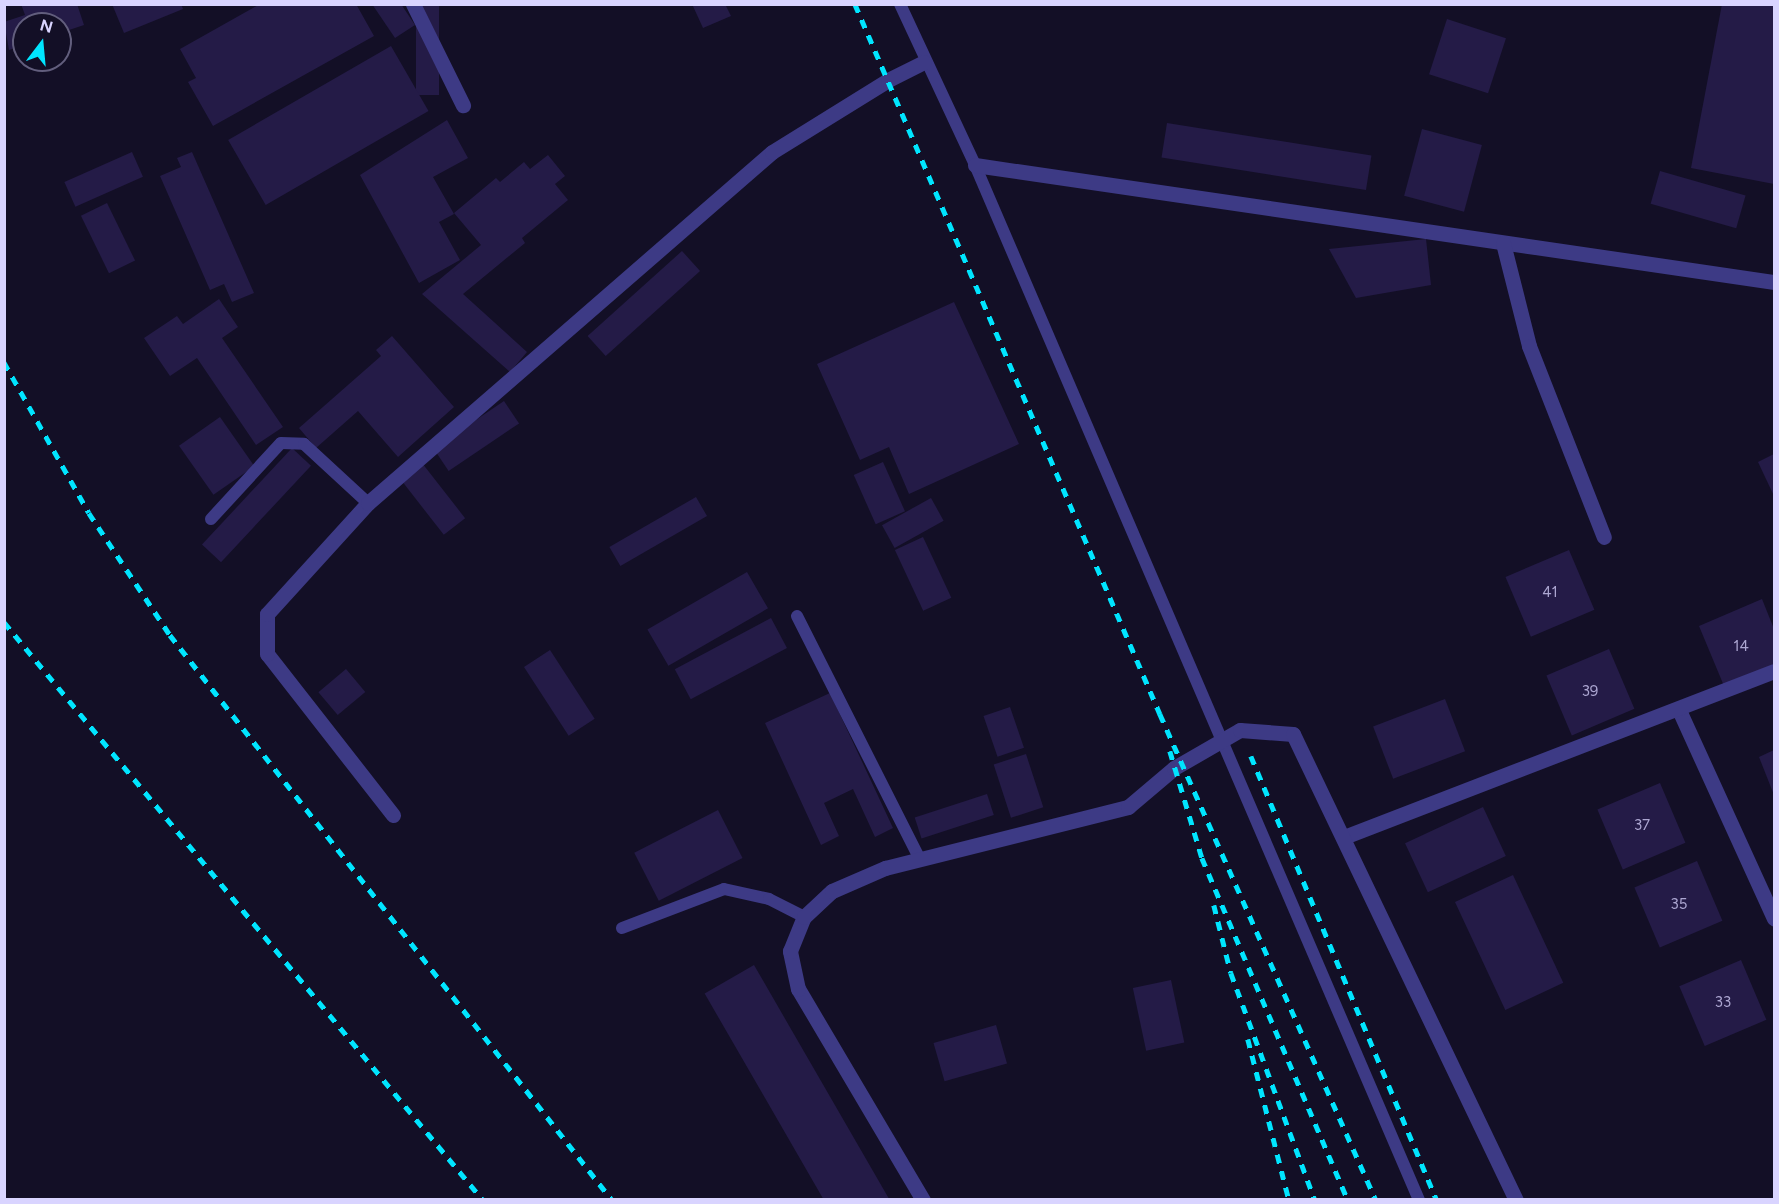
<!DOCTYPE html>
<html>
<head>
<meta charset="utf-8">
<style>
  body { margin:0 }
  #map { position:relative; width:1779px; height:1204px; overflow:hidden; background:#130f26; font-family:Figtree,sans-serif }
  div>[style] { position:absolute }
  .building>* { inset:0; background:#241b47; transform-origin:0 0 }
  .lane>* { height:12px; margin:-6px; padding:0 6px; transform-origin:6px; border-radius:6px; background:#3d3a85 }
  .street>* { height:15px; margin:-7.5px; padding:0 7.5px; transform-origin:7.5px; border-radius:7.5px; background:#3d3a85 }
  .rail>* { height:4.5px; margin-top:-2.25px; transform-origin:0; background:repeating-linear-gradient(90deg,#00e5ff 0 9px,transparent 0 17px) }
  span { translate:-50% -50%; white-space:nowrap; text-align:center; line-height:1.15; -webkit-text-stroke:4.5px #130f26; paint-order:stroke }
  .number-label { font-size:15px; color:#aca6d1 }
  .number-label span { -webkit-text-stroke-width:0 }
  .frame { position:absolute; inset:0; border:6px solid #d9d4ff; pointer-events:none }
  .north { position:absolute; left:12px; top:12px; width:60px; height:60px; box-sizing:border-box; background:#130f26; border:2px solid #625e7d; border-radius:50%; rotate:16deg; font-size:16px; font-weight:700; line-height:24px; text-align:center; color:#d9d4ff }
  .north::after { content:''; display:block; margin:auto; width:21px; height:27px; background:#00e5ff; clip-path:polygon(50% 0,100% 100%,50% 72%,0 100%) }
</style>
</head>
<body>
<div id="map">
  <div class="building">
    <i style="clip-path:polygon(21px 4px,77px 4px,84px 25px,60px 33px,60px 24px,24px 24px,24px 45px,9px 50px,4px 22px,25px 15px)"></i>
    <i style="clip-path:polygon(112px 4px,181px 4px,183px 9px,124px 33px)"></i>
    <i style="clip-path:polygon(260px 4px,356px 4px,374px 36px,213px 126px,188px 82px,196px 78px,180px 49px)"></i>
    <i style="clip-path:polygon(372px 4px,401px 4px,415px 25px,395px 38px)"></i>
    <i style="clip-path:polygon(692px 4px,725px 4px,731px 16px,703px 28px)"></i>
    <i style="clip-path:polygon(1722px 4px,1774px 4px,1774px 184px,1691px 168px)"></i>
    <i style="left:416px;top:5px;width:23px;height:90px"></i>
    <i style="left:1447px;top:19px;width:62px;height:58px;rotate:18deg"></i>
    <i style="left:391px;top:46px;width:75px;height:188px;rotate:60deg"></i>
    <i style="clip-path:polygon(447px 120px,468px 158px,433px 177px,454px 214px,439px 222px,460px 260px,419px 283px,360px 175px)"></i>
    <i style="left:1167px;top:123px;width:207px;height:35px;rotate:9deg"></i>
    <i style="left:1422px;top:129px;width:62px;height:69px;rotate:15deg"></i>
    <i style="left:132px;top:152px;width:27px;height:74px;rotate:66deg"></i>
    <i style="clip-path:polygon(192px 152px,254px 293px,232px 302px,224px 284px,210px 290px,160px 176px,181px 167px,177px 158px)"></i>
    <i style="clip-path:polygon(548px 155px,565px 176px,555px 184px,568px 200px,522px 238px,525px 243px,463px 294px,527px 352px,510px 372px,422px 294px,481px 245px,454px 213px,496px 178px,500px 182px,524px 162px,530px 169px)"></i>
    <i style="left:1660px;top:171px;width:89px;height:34px;rotate:16deg"></i>
    <i style="left:107px;top:203px;width:64px;height:29px;rotate:64deg"></i>
    <i style="clip-path:polygon(1426px 239px,1431px 285px,1356px 298px,1329px 249px)"></i>
    <i style="left:682px;top:251px;width:27px;height:127px;rotate:48deg"></i>
    <i style="clip-path:polygon(219px 299px,238px 327px,222px 338px,283px 427px,256px 445px,197px 358px,170px 376px,144px 338px,177px 316px,183px 324px)"></i>
    <i style="clip-path:polygon(954px 302px,1019px 444px,909px 494px,889px 447px,860px 460px,817px 364px)"></i>
    <i style="clip-path:polygon(392px 336px,454px 407px,398px 457px,358px 411px,316px 448px,299px 428px,381px 356px,376px 350px)"></i>
    <i style="left:504px;top:401px;width:27px;height:85px;rotate:56deg"></i>
    <i style="left:220px;top:417px;width:60px;height:50px;rotate:55deg"></i>
    <i style="left:292px;top:448px;width:26px;height:132px;rotate:43deg"></i>
    <i style="clip-path:polygon(1774px 454px,1774px 496px,1758px 462px)"></i>
    <i style="left:883px;top:462px;width:54px;height:32px;rotate:66deg"></i>
    <i style="left:422px;top:463px;width:70px;height:27px;rotate:52deg"></i>
    <i style="left:696px;top:497px;width:22px;height:100px;rotate:60deg"></i>
    <i style="left:931px;top:498px;width:26px;height:56px;rotate:61deg"></i>
    <i style="left:923px;top:537px;width:67px;height:31px;rotate:65deg"></i>
    <i style="left:1569px;top:550px;width:65px;height:69px;rotate:67deg"></i>
    <i style="left:747px;top:572px;width:42px;height:115px;rotate:60deg"></i>
    <i style="clip-path:polygon(1762px 599px,1774px 629px,1774px 664px,1724px 686px,1699px 626px)"></i>
    <i style="left:771px;top:618px;width:34px;height:109px;rotate:62deg"></i>
    <i style="left:1609px;top:649px;width:65px;height:68px;rotate:67deg"></i>
    <i style="left:550px;top:650px;width:82px;height:31px;rotate:57deg"></i>
    <i style="left:346px;top:669px;width:30px;height:36px;rotate:50deg"></i>
    <i style="clip-path:polygon(830px 693px,893px 828px,875px 837px,853px 789px,824px 803px,839px 836px,821px 845px,765px 723px)"></i>
    <i style="left:1445px;top:699px;width:56px;height:77px;rotate:69deg"></i>
    <i style="left:1010px;top:707px;width:43px;height:28px;rotate:71deg"></i>
    <i style="clip-path:polygon(1774px 750px,1774px 795px,1759px 757px)"></i>
    <i style="left:1026px;top:754px;width:56px;height:34px;rotate:72deg"></i>
    <i style="left:1660px;top:783px;width:65px;height:68px;rotate:67deg"></i>
    <i style="left:987px;top:794px;width:22px;height:76px;rotate:72deg"></i>
    <i style="left:1483px;top:807px;width:54px;height:86px;rotate:65deg"></i>
    <i style="left:718px;top:810px;width:54px;height:94px;rotate:63deg"></i>
    <i style="left:1697px;top:861px;width:65px;height:68px;rotate:67deg"></i>
    <i style="left:1513px;top:875px;width:119px;height:64px;rotate:65deg"></i>
    <i style="left:1741px;top:960px;width:65px;height:67px;rotate:67deg"></i>
    <i style="left:754px;top:965px;width:270px;height:57px;rotate:60deg"></i>
    <i style="left:1171px;top:980px;width:64px;height:39px;rotate:78deg"></i>
    <i style="left:996px;top:1025px;width:40px;height:65px;rotate:74deg"></i>
  </div>
  <div class="lane">
    <i style="left:900px;top:4px;width:178px;rotate:65deg"></i>
    <i style="left:975px;top:165px;width:1126px;rotate:66.78deg"></i>
    <i style="left:211px;top:519px;width:103px;rotate:-47.4deg"></i>
    <i style="left:281px;top:443px;width:23px;rotate:2deg"></i>
    <i style="left:304px;top:444px;width:87px;rotate:42.7deg"></i>
    <i style="left:797px;top:616px;width:272px;rotate:63.2deg"></i>
    <i style="left:622px;top:928px;width:109px;rotate:-20.9deg"></i>
    <i style="left:724px;top:889px;width:46px;rotate:12.5deg"></i>
    <i style="left:769px;top:899px;width:39px;rotate:27deg"></i>
  </div>
  <div class="street">
    <i style="left:413px;top:4px;width:113px;rotate:63.7deg"></i>
    <i style="left:975px;top:165px;width:808px;rotate:8.33deg"></i>
    <i style="left:1503px;top:243px;width:106px;rotate:75.8deg"></i>
    <i style="left:1529px;top:346px;width:205px;rotate:68.6deg"></i>
    <i style="left:1679px;top:710px;width:229px;rotate:65.5deg"></i>
    <i style="left:393px;top:815px;width:204px;rotate:-128deg"></i>
    <i style="left:267px;top:654px;width:40px;rotate:-90deg"></i>
    <i style="left:267px;top:614px;width:150px;rotate:-47.7deg"></i>
    <i style="left:368px;top:503px;width:535px;rotate:-40.98deg"></i>
    <i style="left:772px;top:152px;width:137px;rotate:-31.8deg"></i>
    <i style="left:888px;top:80px;width:40px;rotate:-26.6deg"></i>
    <i style="left:1344px;top:837px;width:461px;rotate:-21.1deg"></i>
    <i style="left:923px;top:1200px;width:245px;rotate:-120.6deg"></i>
    <i style="left:798px;top:989px;width:39px;rotate:-102deg"></i>
    <i style="left:790px;top:951px;width:37px;rotate:-68deg"></i>
    <i style="left:804px;top:917px;width:38px;rotate:-43deg"></i>
    <i style="left:832px;top:891px;width:58px;rotate:-23.5deg"></i>
    <i style="left:885px;top:868px;width:251px;rotate:-14.1deg"></i>
    <i style="left:1128px;top:807px;width:60px;rotate:-40.3deg"></i>
    <i style="left:1174px;top:768px;width:76px;rotate:-29.9deg"></i>
    <i style="left:1240px;top:730px;width:53px;rotate:4.3deg"></i>
    <i style="left:1293px;top:734px;width:517px;rotate:64.43deg"></i>
  </div>
  <div class="rail">
    <i style="left:855px;top:4px;width:773px;rotate:66.75deg"></i>
    <i style="left:1160px;top:714px;width:532px;rotate:66.04deg"></i>
    <i style="left:4px;top:362px;width:173px;rotate:60.6deg"></i>
    <i style="left:89px;top:513px;width:146px;rotate:56.4deg"></i>
    <i style="left:170px;top:635px;width:717px;rotate:51.96deg"></i>
    <i style="left:4px;top:622px;width:751px;rotate:50.35deg"></i>
    <i style="left:1170px;top:751px;width:112px;rotate:73.3deg"></i>
    <i style="left:1202px;top:858px;width:372px;rotate:66.9deg"></i>
    <i style="left:1251px;top:756px;width:481px;rotate:67.3deg"></i>
    <i style="left:1214px;top:905px;width:70px;rotate:76deg"></i>
    <i style="left:1231px;top:973px;width:242px;rotate:69.7deg"></i>
    <i style="left:1248px;top:1039px;width:166px;rotate:75.7deg"></i>
  </div>
  <div class="number-label">
    <span style="left:1550px;top:593px">41</span>
    <span style="left:1741px;top:647px">14</span>
    <span style="left:1590px;top:692px">39</span>
    <span style="left:1642px;top:826px">37</span>
    <span style="left:1679px;top:905px">35</span>
    <span style="left:1723px;top:1003px">33</span>
  </div>
  <div class="frame"></div>
  <div class="north">N</div>
</div>
</body>
</html>
